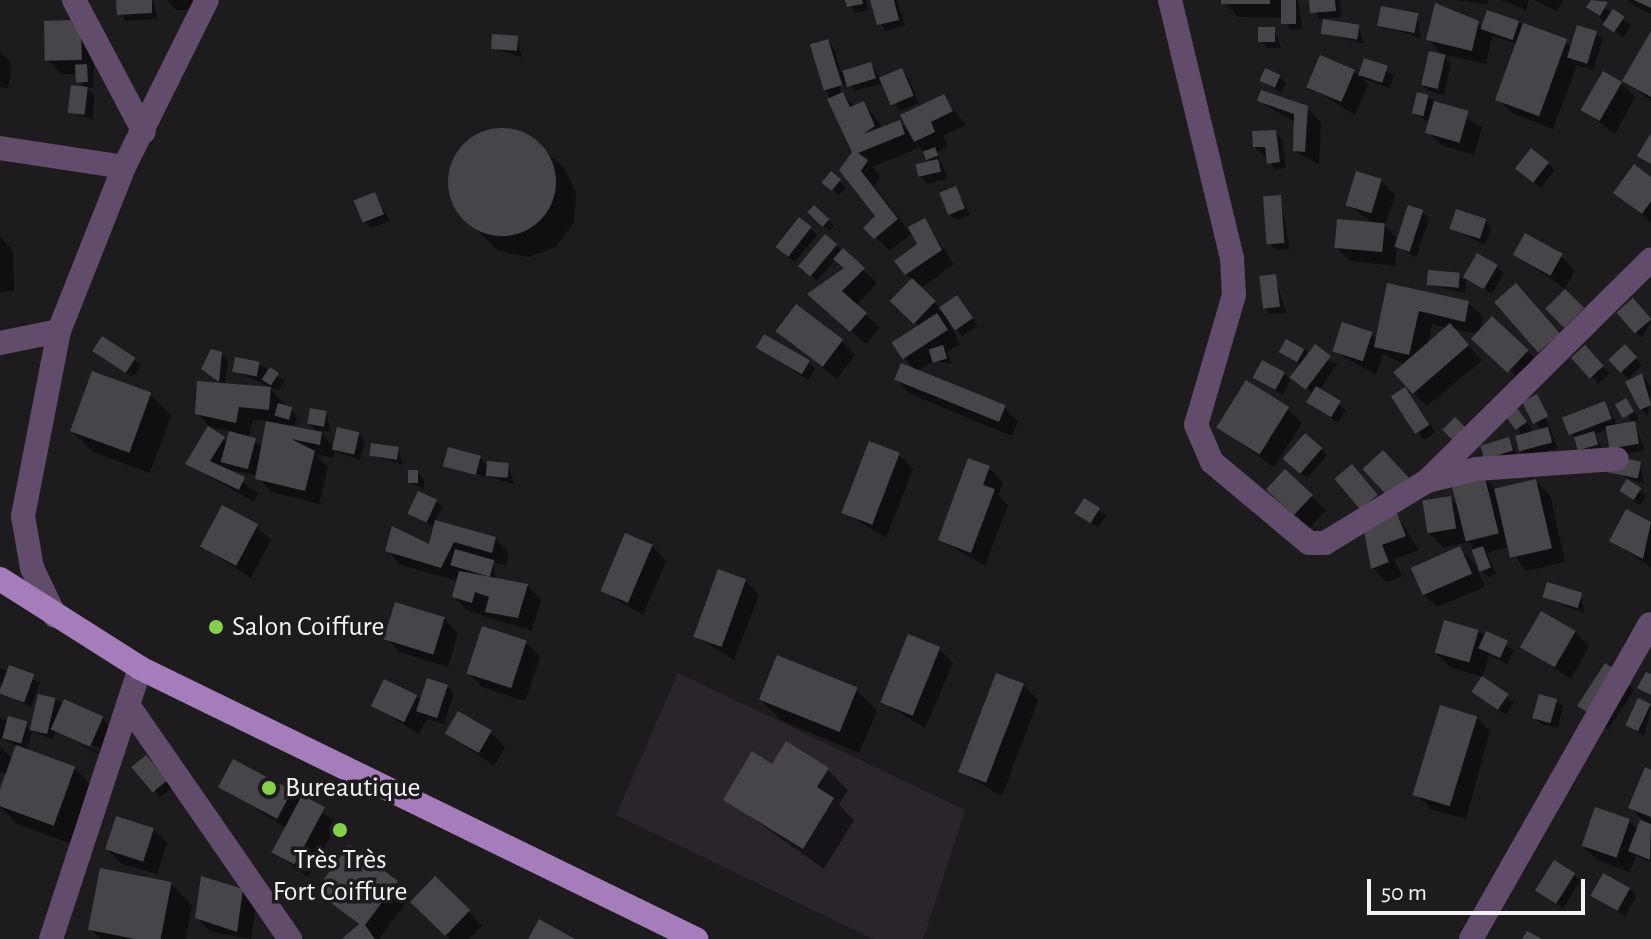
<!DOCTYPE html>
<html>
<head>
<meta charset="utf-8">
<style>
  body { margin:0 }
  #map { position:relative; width:1651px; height:939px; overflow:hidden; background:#1e1b1f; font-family:"Alegreya Sans",sans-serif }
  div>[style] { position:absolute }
  .built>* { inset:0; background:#2a252d }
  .shadow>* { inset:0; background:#0007; transform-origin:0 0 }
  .building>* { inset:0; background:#474549; transform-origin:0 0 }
  .round { border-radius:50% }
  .minor>* { height:24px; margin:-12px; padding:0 12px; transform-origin:12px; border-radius:12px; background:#614d6b }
  .major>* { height:24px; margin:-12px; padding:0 12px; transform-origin:12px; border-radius:12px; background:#a67dbb }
  .dots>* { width:22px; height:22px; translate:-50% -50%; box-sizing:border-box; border:4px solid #1e1b1f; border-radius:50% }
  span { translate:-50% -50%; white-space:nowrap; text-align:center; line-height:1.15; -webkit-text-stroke:7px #1e1b1f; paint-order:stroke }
  .poi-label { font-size:28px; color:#f3f2f4 }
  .left { translate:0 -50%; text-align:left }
  .scale { position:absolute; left:1367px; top:879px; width:218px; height:36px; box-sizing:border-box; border:4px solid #f3f2f4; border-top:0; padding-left:10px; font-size:24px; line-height:28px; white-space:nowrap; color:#f3f2f4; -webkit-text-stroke:6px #1e1b1f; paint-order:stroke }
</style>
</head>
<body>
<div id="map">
  <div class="built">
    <i style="clip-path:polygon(678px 673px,965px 810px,923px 939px,873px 939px,616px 815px)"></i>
  </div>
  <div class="shadow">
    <i style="clip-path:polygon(118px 0,153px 0,158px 19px,125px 21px)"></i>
    <i style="clip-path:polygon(167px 0,193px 0,193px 10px,176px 10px)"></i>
    <i style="clip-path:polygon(847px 0,866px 0,868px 10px,855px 13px)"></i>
    <i style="clip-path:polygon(873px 0,897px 0,905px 26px,885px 31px)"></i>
    <i style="clip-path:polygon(1223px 0,1298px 0,1303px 29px,1291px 30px,1284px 18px,1238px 17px)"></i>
    <i style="clip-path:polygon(1311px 0,1340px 0,1341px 17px,1319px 19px)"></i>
    <i style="clip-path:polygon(1453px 0,1488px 0,1487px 4px)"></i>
    <i style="clip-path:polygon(1500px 0,1529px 0,1526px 10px)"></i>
    <i style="clip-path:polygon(1534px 0,1563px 0,1557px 11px)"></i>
    <i style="clip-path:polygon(1593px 0,1631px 25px,1623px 38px,1588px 7px)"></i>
    <i style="clip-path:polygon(1627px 0,1651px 0,1651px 14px,1631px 4px)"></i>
    <i style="clip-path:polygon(1436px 5px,1483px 28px,1518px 22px,1572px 47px,1596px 33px,1603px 39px,1593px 70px,1577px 65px,1553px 129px,1512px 113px,1498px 99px,1518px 44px,1492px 36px,1486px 64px,1442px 54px,1428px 39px)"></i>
    <i style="clip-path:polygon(1417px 15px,1421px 38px,1380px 25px)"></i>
    <i style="clip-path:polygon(46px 23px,94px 36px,94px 88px,87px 88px,94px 95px,93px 120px,71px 112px,85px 88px,78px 74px,61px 74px,47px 60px)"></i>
    <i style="clip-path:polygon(1359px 27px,1364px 44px,1323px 33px)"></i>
    <i style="clip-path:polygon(1274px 29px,1281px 48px,1267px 48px,1260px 41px)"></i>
    <i style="clip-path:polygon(1651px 35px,1651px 101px,1625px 80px)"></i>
    <i style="clip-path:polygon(517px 38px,522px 57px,493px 48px)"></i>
    <i style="clip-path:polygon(827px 41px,834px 48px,841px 72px,871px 64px,880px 79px,901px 70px,908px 77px,919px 103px,900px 111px,884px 83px,855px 91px,844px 79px,846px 91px,828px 46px,841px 93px,855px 107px,864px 103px,883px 128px,899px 122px,910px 133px,943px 96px,966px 125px,943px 136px,948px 147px,937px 152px,947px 178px,928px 184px,921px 177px,932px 163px,915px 141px,918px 148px,872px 167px,881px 176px,874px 186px,911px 234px,890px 251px,866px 228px,878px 216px,841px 170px,854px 152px,826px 89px)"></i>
    <i style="clip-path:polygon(0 51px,12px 63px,8px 88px,0 87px)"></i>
    <i style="clip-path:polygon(1445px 57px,1451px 64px,1444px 95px,1429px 91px,1422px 85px)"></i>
    <i style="clip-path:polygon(1366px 61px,1394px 75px,1390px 88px,1361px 78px,1368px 85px,1355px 115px,1309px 86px,1354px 71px,1360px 78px)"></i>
    <i style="clip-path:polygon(1279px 77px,1286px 83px,1281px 93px,1261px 81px)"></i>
    <i style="clip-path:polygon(1621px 83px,1635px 97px,1615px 134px,1584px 111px)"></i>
    <i style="clip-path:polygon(1428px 97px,1482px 127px,1474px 155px,1441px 145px,1427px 131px,1429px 122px,1412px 113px)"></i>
    <i style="clip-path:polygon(1259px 101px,1307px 108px,1321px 122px,1319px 165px,1295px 151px,1296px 123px)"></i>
    <i style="clip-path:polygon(513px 129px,562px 165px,576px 192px,574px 222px,556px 247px,528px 257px,498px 251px,476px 229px,455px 207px,448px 177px,459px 149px,483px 132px)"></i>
    <i style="clip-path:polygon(1275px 132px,1282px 139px,1286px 168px,1275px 169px,1255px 147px)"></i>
    <i style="clip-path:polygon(1532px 151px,1555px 170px,1541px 188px,1525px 175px)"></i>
    <i style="left:831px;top:173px;width:21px;height:11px;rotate:43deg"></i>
    <i style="clip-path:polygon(1651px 179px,1651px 223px,1616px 193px)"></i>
    <i style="clip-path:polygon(1381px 181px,1395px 195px,1385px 226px,1399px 240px,1422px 212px,1429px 218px,1416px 257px,1397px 247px,1395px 266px,1350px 261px,1336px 247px,1374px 223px,1347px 204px)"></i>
    <i style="clip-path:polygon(956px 188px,970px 215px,956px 220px,949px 214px)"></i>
    <i style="clip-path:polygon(374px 195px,390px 221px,371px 228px,365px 222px)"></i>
    <i style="clip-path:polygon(1280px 197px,1290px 249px,1276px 250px,1269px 243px)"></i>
    <i style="clip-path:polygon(814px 208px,834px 226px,830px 231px,816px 219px)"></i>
    <i style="clip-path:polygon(924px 220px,954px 264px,920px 289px,940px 308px,957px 297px,978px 326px,962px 336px,947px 318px,960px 344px,947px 352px,952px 364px,934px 361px,917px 371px,903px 357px,919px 326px,893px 301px,913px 280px,907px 274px)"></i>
    <i style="clip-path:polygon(1485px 221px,1491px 228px,1485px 245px,1451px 228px)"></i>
    <i style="clip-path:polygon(810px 229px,817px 235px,795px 262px,784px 254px)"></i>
    <i style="clip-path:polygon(0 237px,13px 251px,14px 291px,0 292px)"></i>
    <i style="clip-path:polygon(836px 245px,877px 283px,856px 306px,880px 328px,866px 344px,824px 308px,846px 269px,836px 259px,817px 281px,801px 266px)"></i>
    <i style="clip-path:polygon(1516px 255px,1561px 256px,1575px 270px,1565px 289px)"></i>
    <i style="clip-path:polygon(1477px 256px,1504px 273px,1492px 294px,1466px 277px,1465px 293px,1429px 285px,1459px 275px,1464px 280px)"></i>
    <i style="clip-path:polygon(1275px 276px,1286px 313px,1271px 314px,1265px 308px)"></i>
    <i style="clip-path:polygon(evenodd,1389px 286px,1468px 303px,1483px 317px,1479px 333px,1492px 319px,1542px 365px,1524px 385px,1478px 334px,1454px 329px,1482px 361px,1427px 406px,1413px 392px,1404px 364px,1383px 354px,1376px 375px,1334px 351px,1371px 334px,1378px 340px,1389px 286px,1432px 324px,1447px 328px,1428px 344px,1432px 324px)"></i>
    <i style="clip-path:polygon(1639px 307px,1651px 321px,1642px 338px,1636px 332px)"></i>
    <i style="clip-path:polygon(779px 331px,841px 341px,855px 355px,837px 379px)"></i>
    <i style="clip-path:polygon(1287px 342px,1337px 364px,1319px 390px,1346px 410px,1338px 423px,1309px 402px,1314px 394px,1294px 378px,1302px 366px,1281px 352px)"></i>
    <i style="clip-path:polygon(759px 347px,808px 363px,815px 369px,808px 380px)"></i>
    <i style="left:1625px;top:347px;width:25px;height:19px;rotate:47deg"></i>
    <i style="left:1585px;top:348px;width:35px;height:15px;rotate:46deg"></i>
    <i style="clip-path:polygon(evenodd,221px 354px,228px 360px,225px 385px,270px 389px,297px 416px,295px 425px,282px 426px,320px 434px,309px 423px,326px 413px,331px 432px,317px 430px,334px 446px,358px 434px,365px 441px,360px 460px,335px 451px,334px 458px,315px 454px,328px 467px,319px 504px,272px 492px,258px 478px,260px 466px,254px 475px,221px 468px,258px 493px,254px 502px,188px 464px,223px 439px,228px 443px,231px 431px,210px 427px,197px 413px,224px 385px,210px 375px,221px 354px,253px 420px,268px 421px,263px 448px,249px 438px,253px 420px)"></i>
    <i style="clip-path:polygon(101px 357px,134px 359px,141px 366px,133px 377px)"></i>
    <i style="clip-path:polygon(259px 364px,285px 381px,278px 390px,234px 371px)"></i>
    <i style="clip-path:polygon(1284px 373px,1290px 380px,1283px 395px,1255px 378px)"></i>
    <i style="clip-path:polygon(1642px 375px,1651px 387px,1648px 416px,1641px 409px)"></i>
    <i style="clip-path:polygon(896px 379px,1004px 407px,1018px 421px,1012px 436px,910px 394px)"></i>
    <i style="clip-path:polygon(150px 395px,171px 416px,150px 473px,93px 452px,72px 431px)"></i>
    <i style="clip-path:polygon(1411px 396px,1435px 432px,1424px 440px,1394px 397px)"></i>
    <i style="clip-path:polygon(1537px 396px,1558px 448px,1528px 456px,1521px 450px,1543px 431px,1535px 422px)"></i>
    <i style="clip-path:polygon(1626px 400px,1639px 419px,1634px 422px,1645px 450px,1618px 455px,1608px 429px,1594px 434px,1604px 451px,1587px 456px,1571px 433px,1605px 403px,1618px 426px,1631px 423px)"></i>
    <i style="clip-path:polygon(1288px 409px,1302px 423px,1274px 467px,1218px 427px)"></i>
    <i style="clip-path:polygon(1508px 417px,1523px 417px,1532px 429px,1523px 436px)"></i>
    <i style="clip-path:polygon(1509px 439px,1519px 457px,1486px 458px)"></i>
    <i style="clip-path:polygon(398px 449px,403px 465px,371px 455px)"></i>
    <i style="clip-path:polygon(1321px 449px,1327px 455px,1307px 478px,1292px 466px)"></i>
    <i style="clip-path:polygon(898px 454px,913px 469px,886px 538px,844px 512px)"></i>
    <i style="clip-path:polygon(480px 458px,488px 466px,508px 465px,514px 484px,445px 465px)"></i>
    <i style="clip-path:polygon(1640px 464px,1644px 484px,1608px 471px)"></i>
    <i style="clip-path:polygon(989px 468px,1003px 482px,998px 495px,1008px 505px,985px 566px,941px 540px)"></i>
    <i style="clip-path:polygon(417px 472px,424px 479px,424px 489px,410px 483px)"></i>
    <i style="clip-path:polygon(1285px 472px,1326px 510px,1309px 529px,1282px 504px)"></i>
    <i style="clip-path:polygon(1483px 477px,1496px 489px,1536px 481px,1550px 495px,1565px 562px,1526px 571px,1509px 547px,1487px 553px,1496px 574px,1488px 577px,1475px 565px,1485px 587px,1437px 607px,1423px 593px,1460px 549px,1480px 569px,1470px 542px,1443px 547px,1429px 533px,1450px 498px,1459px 507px)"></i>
    <i style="clip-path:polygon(1639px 489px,1646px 496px,1640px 505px,1622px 491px)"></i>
    <i style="clip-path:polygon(436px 501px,442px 508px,435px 522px,495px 539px,509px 553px,506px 566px,493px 562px,496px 580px,527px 585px,541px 599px,532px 631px,468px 611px,454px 597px,458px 581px,401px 565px,387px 550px,430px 547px,435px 528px,410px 513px)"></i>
    <i style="clip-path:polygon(1099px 510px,1106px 516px,1098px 528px,1077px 513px)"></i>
    <i style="clip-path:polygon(1627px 511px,1651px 525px,1651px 568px,1612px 540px)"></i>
    <i style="clip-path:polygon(1396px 514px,1419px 550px,1394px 559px,1402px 576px,1387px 582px,1373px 568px,1366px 526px)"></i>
    <i style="clip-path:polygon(256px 526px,271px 540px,251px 578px,203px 547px)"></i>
    <i style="clip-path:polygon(652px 546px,666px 561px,643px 615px,603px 591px)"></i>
    <i style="clip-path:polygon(745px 581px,759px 595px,734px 660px,694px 635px)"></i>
    <i style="clip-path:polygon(1581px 594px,1584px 613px,1545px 598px)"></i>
    <i style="clip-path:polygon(444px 619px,458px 633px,448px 667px,400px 652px,386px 638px)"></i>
    <i style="clip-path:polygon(1478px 632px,1514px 650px,1507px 664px,1489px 655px,1483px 677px,1450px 667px,1436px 653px)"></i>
    <i style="clip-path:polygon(1575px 632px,1589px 646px,1571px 679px,1523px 647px)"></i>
    <i style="clip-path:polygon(526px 643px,540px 657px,525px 701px,482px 687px,468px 672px)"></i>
    <i style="clip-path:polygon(939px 648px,953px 663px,925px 728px,882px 702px)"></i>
    <i style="clip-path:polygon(0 668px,40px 682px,31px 707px,1px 693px)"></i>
    <i style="clip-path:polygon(1620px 676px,1634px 690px,1608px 730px,1580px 706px)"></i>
    <i style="left:1483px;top:679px;width:39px;height:15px;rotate:37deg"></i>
    <i style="clip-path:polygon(1023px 685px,1038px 700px,1002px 796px,962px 773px)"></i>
    <i style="clip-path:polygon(447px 686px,454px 693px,444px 724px,427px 719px,419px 734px,374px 706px,416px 696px,422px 702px)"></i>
    <i style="clip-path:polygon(856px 690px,877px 711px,859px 753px,782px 721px,761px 700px)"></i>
    <i style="clip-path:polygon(evenodd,55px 700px,102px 718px,116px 732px,105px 758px,55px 730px,53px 740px,32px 731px,27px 751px,74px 768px,95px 789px,75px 845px,17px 824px,0 807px,7px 773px,0 772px,0 746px,12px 759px,17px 746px,0 738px,0 718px,31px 729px,55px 700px,68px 734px,100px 748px,99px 752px,68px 738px,68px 734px)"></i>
    <i style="clip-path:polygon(1556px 701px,1563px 707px,1558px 728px,1542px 724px,1535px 718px)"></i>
    <i style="clip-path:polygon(1651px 707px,1644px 736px,1627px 724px,1650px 706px)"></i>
    <i style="clip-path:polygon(1476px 717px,1490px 731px,1466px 819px,1431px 809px,1417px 795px)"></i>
    <i style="clip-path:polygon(448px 733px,491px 733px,505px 747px,494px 766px)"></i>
    <i style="left:146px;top:757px;width:40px;height:16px;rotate:49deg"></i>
    <i style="clip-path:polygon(772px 766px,827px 769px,848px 790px,839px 805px,854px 820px,824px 869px,725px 799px)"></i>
    <i style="clip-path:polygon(1651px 772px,1651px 862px,1636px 856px,1630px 872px,1597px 860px,1583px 846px,1629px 821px,1638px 830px,1649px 826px,1631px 808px)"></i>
    <i style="clip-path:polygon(221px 786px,291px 793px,338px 823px,308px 877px,273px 852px,286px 828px)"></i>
    <i style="clip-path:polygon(153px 829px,167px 843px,157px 874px,122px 864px,108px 850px)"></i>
    <i style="clip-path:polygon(1574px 875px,1580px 881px,1563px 908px,1538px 890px)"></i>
    <i style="clip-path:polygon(435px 879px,482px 926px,469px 939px,450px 939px,412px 901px)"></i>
    <i style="clip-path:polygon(396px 883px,410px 897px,379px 939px,345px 939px,360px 926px,318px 891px)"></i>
    <i style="clip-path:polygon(171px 884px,192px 905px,186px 939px,101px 939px,91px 929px)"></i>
    <i style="clip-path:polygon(1629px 889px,1636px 896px,1625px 916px,1593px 896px)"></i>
    <i style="clip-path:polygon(242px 891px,256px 905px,251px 939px,211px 932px,197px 918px)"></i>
  </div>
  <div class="building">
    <i style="clip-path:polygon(116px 0,152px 0,152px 13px,117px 15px)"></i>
    <i style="clip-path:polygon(845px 0,862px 0,863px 4px,847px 7px)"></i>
    <i style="clip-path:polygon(870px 0,894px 0,899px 20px,877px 25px)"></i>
    <i style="left:1221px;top:0;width:49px;height:4px"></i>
    <i style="left:1281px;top:0;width:15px;height:24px"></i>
    <i style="clip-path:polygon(1309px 0,1335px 0,1336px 11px,1310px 13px)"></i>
    <i style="clip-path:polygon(1591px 0,1608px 2px,1600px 16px,1586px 7px)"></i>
    <i style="clip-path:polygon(1634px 0,1651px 0,1651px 8px)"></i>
    <i style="clip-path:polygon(1435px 3px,1479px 21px,1472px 51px,1426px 40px)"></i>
    <i style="left:1381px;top:6px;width:38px;height:20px;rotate:11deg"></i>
    <i style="left:1613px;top:9px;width:14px;height:19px;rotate:34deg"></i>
    <i style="left:1487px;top:10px;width:34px;height:20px;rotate:19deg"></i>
    <i style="left:1323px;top:19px;width:37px;height:15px;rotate:9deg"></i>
    <i style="left:81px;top:20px;width:40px;height:37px;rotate:89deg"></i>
    <i style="left:1523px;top:23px;width:47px;height:82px;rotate:20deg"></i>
    <i style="left:1577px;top:25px;width:21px;height:34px;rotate:17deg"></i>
    <i style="left:1258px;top:27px;width:17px;height:15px"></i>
    <i style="clip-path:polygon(1651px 31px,1651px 97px,1622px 81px)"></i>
    <i style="left:492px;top:34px;width:26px;height:15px;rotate:4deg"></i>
    <i style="left:828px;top:39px;width:48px;height:19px;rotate:73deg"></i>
    <i style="left:1429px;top:51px;width:17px;height:35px;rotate:13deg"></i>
    <i style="left:1320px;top:55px;width:38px;height:35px;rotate:23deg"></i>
    <i style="left:1364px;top:58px;width:25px;height:18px;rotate:18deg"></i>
    <i style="left:871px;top:62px;width:17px;height:30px;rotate:73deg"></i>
    <i style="left:87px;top:64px;width:18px;height:12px;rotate:87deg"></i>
    <i style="left:902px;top:68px;width:30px;height:25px;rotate:67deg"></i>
    <i style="left:1265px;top:68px;width:17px;height:14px;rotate:24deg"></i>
    <i style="left:1603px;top:71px;width:22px;height:45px;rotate:30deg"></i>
    <i style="left:71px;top:85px;width:17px;height:28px;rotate:7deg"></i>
    <i style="clip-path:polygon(1261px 90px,1308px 106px,1305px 152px,1293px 151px,1294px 114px,1257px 101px)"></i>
    <i style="clip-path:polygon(843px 92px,850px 107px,864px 101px,875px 126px,863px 134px,900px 120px,905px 134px,858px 153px,868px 160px,861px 171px,898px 219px,874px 239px,863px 228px,875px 216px,839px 170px,852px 152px,827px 99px)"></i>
    <i style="left:1417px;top:92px;width:12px;height:22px;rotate:14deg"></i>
    <i style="clip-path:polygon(944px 94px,953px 111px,931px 122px,935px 132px,914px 142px,900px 115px)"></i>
    <i style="left:1434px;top:101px;width:36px;height:33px;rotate:16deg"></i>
    <i class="round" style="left:448px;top:128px;width:108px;height:108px"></i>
    <i style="clip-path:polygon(1276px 130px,1280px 162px,1267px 164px,1265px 147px,1253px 147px,1252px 131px)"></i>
    <i style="clip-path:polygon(1651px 133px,1651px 164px,1637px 156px)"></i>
    <i style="left:935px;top:147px;width:9px;height:13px;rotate:69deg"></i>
    <i style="left:1531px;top:148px;width:23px;height:26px;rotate:38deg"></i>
    <i style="left:938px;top:159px;width:13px;height:23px;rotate:77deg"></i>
    <i style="clip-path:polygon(1634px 164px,1651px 177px,1651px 201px,1642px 214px,1613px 193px)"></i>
    <i style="left:831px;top:171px;width:13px;height:15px;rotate:39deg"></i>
    <i style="left:1356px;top:171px;width:27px;height:36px;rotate:17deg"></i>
    <i style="left:956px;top:186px;width:24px;height:18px;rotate:68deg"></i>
    <i style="left:375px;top:192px;width:24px;height:23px;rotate:68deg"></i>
    <i style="left:1281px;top:195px;width:48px;height:18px;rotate:86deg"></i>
    <i style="left:814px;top:205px;width:21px;height:10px;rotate:43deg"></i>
    <i style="left:1408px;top:205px;width:16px;height:44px;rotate:18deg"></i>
    <i style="left:1456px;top:209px;width:32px;height:21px;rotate:18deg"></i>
    <i style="left:799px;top:217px;width:16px;height:38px;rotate:38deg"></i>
    <i style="clip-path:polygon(925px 218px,942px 250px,905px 275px,894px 261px,917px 244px,908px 227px)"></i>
    <i style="left:1337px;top:219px;width:48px;height:29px;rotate:5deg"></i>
    <i style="left:1525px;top:233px;width:43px;height:25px;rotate:29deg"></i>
    <i style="left:825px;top:234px;width:16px;height:42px;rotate:40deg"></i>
    <i style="clip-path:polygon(843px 248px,865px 268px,842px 291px,867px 313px,850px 332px,807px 294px,844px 268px,833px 259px)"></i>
    <i style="left:1477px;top:253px;width:24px;height:28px;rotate:30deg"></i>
    <i style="left:1428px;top:270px;width:32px;height:15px;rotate:5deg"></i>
    <i style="left:1276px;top:274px;width:33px;height:17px;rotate:83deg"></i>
    <i style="left:912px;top:278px;width:33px;height:32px;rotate:44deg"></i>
    <i style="clip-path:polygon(1387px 283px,1469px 301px,1465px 322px,1419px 311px,1409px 355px,1374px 347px)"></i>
    <i style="left:1516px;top:283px;width:67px;height:29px;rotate:49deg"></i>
    <i style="left:1565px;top:289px;width:27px;height:28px;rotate:45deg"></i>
    <i style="left:957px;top:295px;width:28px;height:22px;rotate:55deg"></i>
    <i style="left:1633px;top:298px;width:28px;height:22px;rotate:49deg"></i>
    <i style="left:796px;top:304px;width:59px;height:34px;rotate:37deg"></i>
    <i style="left:937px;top:313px;width:20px;height:54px;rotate:57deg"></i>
    <i style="left:1492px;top:316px;width:50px;height:31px;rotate:43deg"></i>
    <i style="left:1342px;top:322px;width:32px;height:31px;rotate:18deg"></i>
    <i style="left:1450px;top:323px;width:29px;height:75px;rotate:49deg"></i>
    <i style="left:764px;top:334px;width:53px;height:16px;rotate:30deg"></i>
    <i style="left:102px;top:336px;width:40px;height:18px;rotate:33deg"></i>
    <i style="left:1286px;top:339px;width:21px;height:15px;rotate:29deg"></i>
    <i style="left:1315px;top:344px;width:20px;height:42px;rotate:37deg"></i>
    <i style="left:1625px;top:344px;width:18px;height:23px;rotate:47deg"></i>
    <i style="left:943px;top:345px;width:14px;height:15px;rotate:73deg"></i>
    <i style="left:1585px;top:345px;width:28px;height:19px;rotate:48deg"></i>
    <i style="clip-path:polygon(211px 349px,222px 352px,219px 382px,201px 369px)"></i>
    <i style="left:235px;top:357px;width:25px;height:15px;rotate:11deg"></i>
    <i style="left:1262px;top:360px;width:26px;height:20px;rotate:28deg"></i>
    <i style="left:901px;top:363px;width:113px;height:18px;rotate:22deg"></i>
    <i style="left:270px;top:367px;width:11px;height:15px;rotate:34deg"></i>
    <i style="left:92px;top:371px;width:63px;height:64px;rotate:20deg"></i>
    <i style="clip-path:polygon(1642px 373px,1651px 405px,1640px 410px,1625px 382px)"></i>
    <i style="left:1246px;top:380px;width:51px;height:56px;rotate:32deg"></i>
    <i style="clip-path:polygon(197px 381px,271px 387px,269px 410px,239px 407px,236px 423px,195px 414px)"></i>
    <i style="left:1316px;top:386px;width:29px;height:19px;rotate:31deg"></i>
    <i style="left:1405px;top:387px;width:45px;height:17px;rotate:57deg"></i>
    <i style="left:1537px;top:394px;width:25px;height:17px;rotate:63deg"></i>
    <i style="left:1626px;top:398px;width:16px;height:13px;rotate:60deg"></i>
    <i style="left:1605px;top:401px;width:19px;height:46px;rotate:69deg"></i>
    <i style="left:278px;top:403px;width:15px;height:13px;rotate:16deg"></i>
    <i style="left:310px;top:408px;width:17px;height:16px;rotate:10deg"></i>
    <i style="left:1517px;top:408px;width:17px;height:14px;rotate:54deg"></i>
    <i style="left:1455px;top:417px;width:16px;height:18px;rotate:45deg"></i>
    <i style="clip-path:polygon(266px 421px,322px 432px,320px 445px,291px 439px,315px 451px,305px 491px,255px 479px)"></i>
    <i style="left:1635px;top:421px;width:23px;height:30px;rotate:80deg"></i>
    <i style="clip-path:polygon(208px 426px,225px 437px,210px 461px,245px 477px,239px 490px,185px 464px)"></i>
    <i style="left:337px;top:427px;width:23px;height:23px;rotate:13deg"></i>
    <i style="left:1548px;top:427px;width:16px;height:34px;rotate:75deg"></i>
    <i style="left:229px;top:431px;width:28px;height:32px;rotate:15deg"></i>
    <i style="left:1594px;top:431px;width:14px;height:21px;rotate:73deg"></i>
    <i style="left:1305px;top:433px;width:23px;height:34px;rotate:41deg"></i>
    <i style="left:1509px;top:437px;width:14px;height:30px;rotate:73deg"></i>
    <i style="left:869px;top:441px;width:33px;height:77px;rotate:21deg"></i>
    <i style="left:371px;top:443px;width:28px;height:13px;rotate:8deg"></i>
    <i style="left:448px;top:447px;width:34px;height:20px;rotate:15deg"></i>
    <i style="left:1383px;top:450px;width:38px;height:28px;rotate:47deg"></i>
    <i style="left:1609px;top:455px;width:33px;height:17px;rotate:12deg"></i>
    <i style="clip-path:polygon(968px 458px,990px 466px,983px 485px,995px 489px,971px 553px,938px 540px)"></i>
    <i style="left:487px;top:461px;width:22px;height:15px;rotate:5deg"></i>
    <i style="left:1352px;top:464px;width:40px;height:23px;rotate:50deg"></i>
    <i style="left:1285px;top:469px;width:38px;height:28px;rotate:43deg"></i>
    <i style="left:408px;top:470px;width:10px;height:13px"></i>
    <i style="left:1484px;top:474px;width:61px;height:34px;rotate:76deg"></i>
    <i style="left:1536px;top:479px;width:71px;height:43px;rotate:77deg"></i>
    <i style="left:1627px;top:479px;width:17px;height:14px;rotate:33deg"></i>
    <i style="left:418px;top:491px;width:21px;height:25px;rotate:25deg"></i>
    <i style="left:1451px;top:496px;width:33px;height:29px;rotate:81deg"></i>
    <i style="left:1084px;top:498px;width:19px;height:18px;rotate:32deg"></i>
    <i style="left:222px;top:505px;width:41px;height:47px;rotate:28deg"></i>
    <i style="clip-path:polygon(1626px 509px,1651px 522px,1643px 559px,1609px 541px)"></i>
    <i style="clip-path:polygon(1396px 511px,1406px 536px,1382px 545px,1389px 562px,1371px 569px,1363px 525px)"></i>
    <i style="clip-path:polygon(435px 520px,496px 537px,492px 553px,454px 542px,441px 568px,385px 551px,392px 526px,429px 544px)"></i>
    <i style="left:625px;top:533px;width:30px;height:63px;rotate:23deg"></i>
    <i style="left:1460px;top:546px;width:30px;height:54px;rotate:66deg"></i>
    <i style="left:1483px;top:546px;width:23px;height:12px;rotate:70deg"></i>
    <i style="left:455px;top:549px;width:41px;height:17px;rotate:16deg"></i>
    <i style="left:718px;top:569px;width:30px;height:72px;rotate:20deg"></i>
    <i style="clip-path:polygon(459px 571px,528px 584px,518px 618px,485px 612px,489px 597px,475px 592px,472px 603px,452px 597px)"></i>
    <i style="left:1547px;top:582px;width:37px;height:16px;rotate:17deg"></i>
    <i style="left:395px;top:602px;width:52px;height:39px;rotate:17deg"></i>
    <i style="left:1541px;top:611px;width:40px;height:42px;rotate:30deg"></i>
    <i style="left:1444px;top:620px;width:36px;height:34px;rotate:16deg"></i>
    <i style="left:482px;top:626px;width:47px;height:50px;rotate:18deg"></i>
    <i style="left:1486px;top:631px;width:24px;height:19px;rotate:24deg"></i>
    <i style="left:908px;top:634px;width:35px;height:74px;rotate:22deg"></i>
    <i style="left:777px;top:655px;width:87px;height:48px;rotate:22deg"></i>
    <i style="left:1605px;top:663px;width:20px;height:51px;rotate:33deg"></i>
    <i style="left:9px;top:665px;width:27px;height:30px;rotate:20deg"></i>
    <i style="clip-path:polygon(1646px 672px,1651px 674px,1651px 695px,1637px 688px)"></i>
    <i style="left:996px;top:673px;width:30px;height:106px;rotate:21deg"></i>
    <i style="left:1482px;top:676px;width:32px;height:19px;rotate:34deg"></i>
    <i style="left:427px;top:678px;width:22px;height:35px;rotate:18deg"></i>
    <i style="left:384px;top:679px;width:37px;height:30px;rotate:26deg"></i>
    <i style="left:38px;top:694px;width:18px;height:37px;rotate:13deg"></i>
    <i style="left:1539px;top:694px;width:19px;height:25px;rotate:16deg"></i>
    <i style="left:1638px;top:698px;width:14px;height:30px;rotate:25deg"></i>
    <i style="left:64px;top:699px;width:43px;height:33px;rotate:24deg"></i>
    <i style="left:1440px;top:705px;width:39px;height:94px;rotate:17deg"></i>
    <i style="left:458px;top:711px;width:39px;height:26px;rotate:30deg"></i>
    <i style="left:8px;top:716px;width:20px;height:23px;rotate:15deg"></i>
    <i style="clip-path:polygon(786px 741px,829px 768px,817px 787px,834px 798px,803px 849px,723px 800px,752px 751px,772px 764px)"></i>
    <i style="left:16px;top:745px;width:63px;height:63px;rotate:20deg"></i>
    <i style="left:146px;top:755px;width:33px;height:19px;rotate:50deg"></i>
    <i style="left:233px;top:759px;width:67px;height:32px;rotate:28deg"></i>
    <i style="clip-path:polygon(1645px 767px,1651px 770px,1651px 817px,1628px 808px)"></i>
    <i style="left:302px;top:795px;width:26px;height:65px;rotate:28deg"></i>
    <i style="left:1595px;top:807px;width:37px;height:41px;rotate:19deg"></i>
    <i style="left:116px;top:816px;width:40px;height:35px;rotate:18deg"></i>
    <i style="clip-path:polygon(1640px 820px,1651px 824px,1650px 860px,1628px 851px)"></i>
    <i style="clip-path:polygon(349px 845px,398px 881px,365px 925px,375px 939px,342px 939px,359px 924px,315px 891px)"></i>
    <i style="left:1554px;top:860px;width:25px;height:36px;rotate:32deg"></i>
    <i style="left:100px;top:868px;width:73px;height:63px;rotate:11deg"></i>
    <i style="left:1603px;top:873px;width:31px;height:26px;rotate:29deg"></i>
    <i style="clip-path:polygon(201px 876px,243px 889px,237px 932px,195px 918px)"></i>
    <i style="left:435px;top:876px;width:49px;height:36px;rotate:44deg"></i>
    <i style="clip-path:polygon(539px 919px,575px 939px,528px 939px)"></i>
    <i style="clip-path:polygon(1527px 931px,1542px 939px,1522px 939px)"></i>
  </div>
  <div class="minor">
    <i style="left:74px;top:0;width:149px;rotate:62.1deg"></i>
    <i style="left:1170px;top:0;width:265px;rotate:76.5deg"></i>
    <i style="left:1232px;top:258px;width:37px;rotate:87deg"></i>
    <i style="left:1234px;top:295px;width:135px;rotate:106.3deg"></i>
    <i style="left:1196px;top:425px;width:40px;rotate:66.6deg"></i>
    <i style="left:1212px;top:462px;width:126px;rotate:39.9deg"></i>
    <i style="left:1309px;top:543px;width:16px"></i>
    <i style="left:1325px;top:543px;width:119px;rotate:-31.3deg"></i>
    <i style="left:1427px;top:481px;width:315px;rotate:-44.7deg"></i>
    <i style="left:0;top:148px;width:125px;rotate:8.7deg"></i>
    <i style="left:0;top:343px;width:60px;rotate:-11.5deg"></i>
    <i style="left:1427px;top:481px;width:50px;rotate:-13.8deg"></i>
    <i style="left:1476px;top:469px;width:141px;rotate:-4.1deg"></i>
    <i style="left:55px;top:616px;width:53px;rotate:-115.6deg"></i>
    <i style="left:32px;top:568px;width:53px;rotate:-99.8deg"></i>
    <i style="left:23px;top:516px;width:188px;rotate:-79deg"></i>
    <i style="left:59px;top:331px;width:176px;rotate:-68.4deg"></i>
    <i style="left:124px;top:167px;width:186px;rotate:-63.6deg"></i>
    <i style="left:128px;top:705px;width:285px;rotate:55.3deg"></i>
    <i style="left:51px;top:939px;width:285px;rotate:-71.8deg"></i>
    <i style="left:1471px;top:939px;width:362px;rotate:-60.4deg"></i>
  </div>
  <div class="major">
    <i style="left:0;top:579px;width:166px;rotate:32.4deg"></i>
    <i style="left:140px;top:668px;width:619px;rotate:25.99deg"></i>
  </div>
  <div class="dots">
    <i style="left:216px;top:627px;background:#85cf4c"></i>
    <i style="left:269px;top:788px;background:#85cf4c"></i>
    <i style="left:340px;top:830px;background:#85cf4c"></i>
  </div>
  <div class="poi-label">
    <span class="left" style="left:232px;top:627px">Salon Coiffure</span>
    <span class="left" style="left:285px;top:788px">Bureautique</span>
    <span style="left:340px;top:876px">Très Très<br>Fort Coiffure</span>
  </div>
  <div class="scale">50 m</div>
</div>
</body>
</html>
